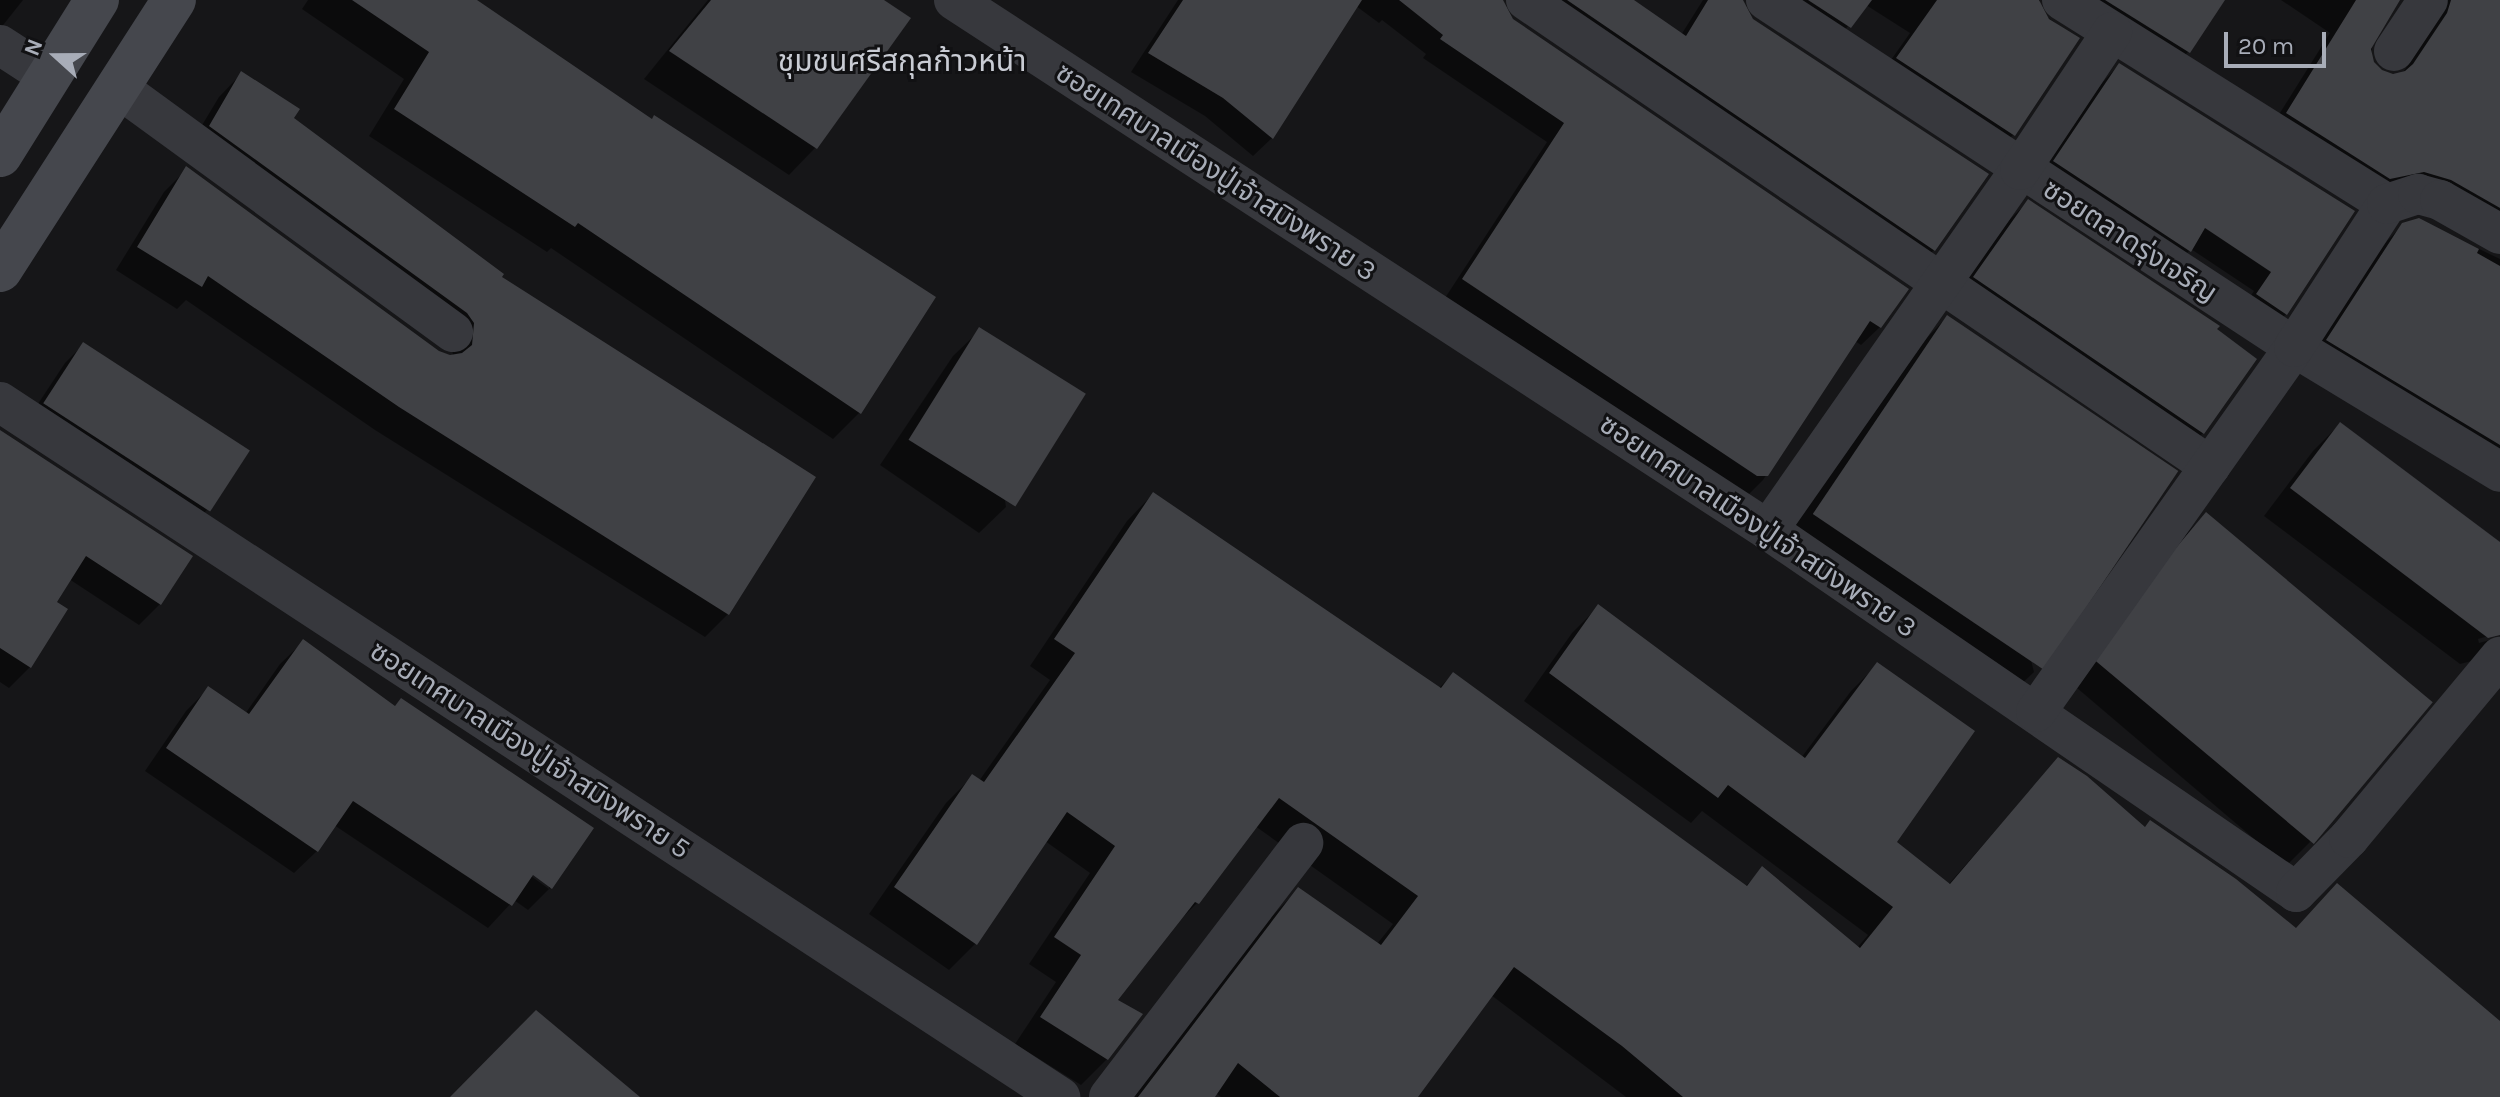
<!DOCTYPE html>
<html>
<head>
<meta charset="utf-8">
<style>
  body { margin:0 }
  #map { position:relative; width:2500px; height:1097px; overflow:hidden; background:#161618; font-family:Karla,"Noto Sans Thai",sans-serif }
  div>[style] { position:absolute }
  .shadow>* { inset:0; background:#0007 }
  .building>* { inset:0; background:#404145; transform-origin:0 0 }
  .street>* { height:40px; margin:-20px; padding:0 20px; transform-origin:20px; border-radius:20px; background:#37383d }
  .secondary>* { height:44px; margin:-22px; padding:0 22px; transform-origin:22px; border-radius:22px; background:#45474d }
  span { translate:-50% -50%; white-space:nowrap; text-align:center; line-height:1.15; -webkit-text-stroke:6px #111113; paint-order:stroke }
  .street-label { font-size:28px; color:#a8adb8 }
  .neighbourhood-label { font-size:30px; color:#c9ccd4 }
  .north { position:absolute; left:16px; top:16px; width:80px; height:80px; -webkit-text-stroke:6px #111113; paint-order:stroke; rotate:291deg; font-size:22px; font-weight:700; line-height:32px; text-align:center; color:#a8adb8 }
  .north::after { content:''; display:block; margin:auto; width:28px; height:36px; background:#a8adb8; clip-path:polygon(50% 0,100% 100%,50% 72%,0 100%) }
  .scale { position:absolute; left:2224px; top:32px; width:102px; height:36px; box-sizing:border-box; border:4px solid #a8adb8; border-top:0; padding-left:10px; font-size:24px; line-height:28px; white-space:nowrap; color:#a8adb8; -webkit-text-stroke:6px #111113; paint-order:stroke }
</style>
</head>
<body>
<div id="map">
  <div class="shadow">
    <i style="clip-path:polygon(0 0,23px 0,0 29px)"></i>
    <i style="clip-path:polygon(308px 0,476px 0,652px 121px,934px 297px,859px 413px,833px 439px,551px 248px,547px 252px,369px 136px,404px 79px,302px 9px)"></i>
    <i style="clip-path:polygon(708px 0,881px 0,815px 148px,789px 175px,644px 79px)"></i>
    <i style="clip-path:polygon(1178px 0,1501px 0,1504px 12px,1880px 327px,1861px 345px,1855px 341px,1763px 480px,1745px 498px,1445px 298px,1547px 142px,1423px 58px,1426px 54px,1382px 20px,1379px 23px,1356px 6px,1272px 138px,1253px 156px,1205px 116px,1131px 72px)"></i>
    <i style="clip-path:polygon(1521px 0,1629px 0,1681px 35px,1703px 0,1741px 0,1744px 12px,1934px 250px,1915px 268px)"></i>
    <i style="clip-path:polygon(1761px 0,2040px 0,2039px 11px,2077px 39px,2013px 135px,1995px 153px,1879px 77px,1910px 33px,1866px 5px,1831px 46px)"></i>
    <i style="clip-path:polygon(2058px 0,2214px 0,2188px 52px,2170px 70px)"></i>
    <i style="clip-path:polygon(2281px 0,2398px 0,2373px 38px,2371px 61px,2381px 72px,2393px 76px,2404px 71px,2429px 33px,2418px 0,2500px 0,2500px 240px,2403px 189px,2268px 132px,2330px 33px)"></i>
    <i style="clip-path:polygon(2119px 65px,2352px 212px,2286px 314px,2268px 332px,2239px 313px,2254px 291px,2191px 249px,2171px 269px,2037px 180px,2101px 84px)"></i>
    <i style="clip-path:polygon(242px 73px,291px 119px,499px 278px,728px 614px,705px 637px,375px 430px,186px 300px,177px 309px,116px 270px,164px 192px,187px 169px,438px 352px,453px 356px,452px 347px,187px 150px,219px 97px)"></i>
    <i style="clip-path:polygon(2028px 202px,2203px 433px,2184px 451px,1956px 296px,2009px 220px)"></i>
    <i style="clip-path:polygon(2419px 220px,2500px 259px,2500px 478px,2309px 359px,2384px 244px,2403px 225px)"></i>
    <i style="clip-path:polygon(1947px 317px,2034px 672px,2008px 697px,1785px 538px,1922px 343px)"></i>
    <i style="clip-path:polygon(980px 330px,1006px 507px,979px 533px,880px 465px,953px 356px)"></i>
    <i style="clip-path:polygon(84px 344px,207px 510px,188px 528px,26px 422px,65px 363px)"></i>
    <i style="clip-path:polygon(evenodd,2340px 424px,2500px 545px,2500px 632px,2472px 661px,2460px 664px,2264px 516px,2313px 451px,2340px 424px,2499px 633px,2493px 639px,2479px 643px,2478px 639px,2499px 633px)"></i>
    <i style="clip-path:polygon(0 432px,160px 604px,139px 625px,69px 579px,54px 602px,30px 667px,9px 688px,0 682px)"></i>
    <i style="clip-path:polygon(1153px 494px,1438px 689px,1453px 674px,1745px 887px,1762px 869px,1857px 948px,1868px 935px,1702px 811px,1691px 823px,1524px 701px,1572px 633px,1598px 607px,1801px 758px,1851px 691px,1878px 664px,1894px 843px,1948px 885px,2058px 759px,2144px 829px,2295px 930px,2500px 1024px,2500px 1097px,1626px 1097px,1491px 995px,1415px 1097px,1221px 1097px,1216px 1093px,1213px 1097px,1134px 1097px,1272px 916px,1298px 890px,1377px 944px,1393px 924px,1255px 826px,1197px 903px,1170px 930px,1115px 1000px,1107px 1059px,1081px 1085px,1015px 1044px,1056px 982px,1029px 964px,1090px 873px,1045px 841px,975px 944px,949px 970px,869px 914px,946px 803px,972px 777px,979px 781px,1050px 680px,1030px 666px,1127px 521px)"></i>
    <i style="clip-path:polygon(2206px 514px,2310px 842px,2286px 866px,2077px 688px,2182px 538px)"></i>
    <i style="clip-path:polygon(evenodd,303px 642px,394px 707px,401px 700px,591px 828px,551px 887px,528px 910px,514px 900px,488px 928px,334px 825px,317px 851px,294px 873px,145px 771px,186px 711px,208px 689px,245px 714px,280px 664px,303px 642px,526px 867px,549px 884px,549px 889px,524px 871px,526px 867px)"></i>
  </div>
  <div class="building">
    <i style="clip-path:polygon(352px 0,477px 0,652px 119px,654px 115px,936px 297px,861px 414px,578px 223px,575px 227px,394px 109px,429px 52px)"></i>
    <i style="clip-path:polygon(711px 0,884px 0,911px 18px,817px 149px,669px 51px)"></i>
    <i style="clip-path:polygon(1183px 0,1362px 0,1273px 139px,1223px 98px,1148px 53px)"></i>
    <i style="clip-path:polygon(1399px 0,1503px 0,1513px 19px,1909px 289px,1881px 328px,1870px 321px,1768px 476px,1757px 476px,1462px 279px,1564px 123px,1440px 39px,1443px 35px)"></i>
    <i style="clip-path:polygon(1567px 0,1634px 0,1686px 36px,1708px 0,1743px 0,1753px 19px,1989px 174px,1935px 251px)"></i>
    <i style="clip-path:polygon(1808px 0,1872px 0,1851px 28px)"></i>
    <i style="clip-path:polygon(1937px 0,2039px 0,2049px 19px,2080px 38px,2015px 136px,1896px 58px)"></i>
    <i style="clip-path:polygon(2105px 0,2225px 0,2190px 53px)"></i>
    <i style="clip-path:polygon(2356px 0,2400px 0,2371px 49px,2374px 62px,2382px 70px,2393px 74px,2405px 71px,2413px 64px,2447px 13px,2451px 0,2500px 0,2500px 208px,2451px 180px,2424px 172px,2390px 179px,2286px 113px)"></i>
    <i style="clip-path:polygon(2119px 63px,2355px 211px,2287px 315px,2256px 294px,2271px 272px,2205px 228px,2191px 252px,2053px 161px)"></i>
    <i style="clip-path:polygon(241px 71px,300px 109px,294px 118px,504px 274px,502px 277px,816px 477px,729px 615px,399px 407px,208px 276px,202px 287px,137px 247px,186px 166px,439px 351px,450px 355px,462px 353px,472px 345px,474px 323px,467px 313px,209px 126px)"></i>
    <i style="clip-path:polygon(2028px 199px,2220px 326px,2217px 329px,2257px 359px,2204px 434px,1973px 277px)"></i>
    <i style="clip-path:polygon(2419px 218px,2479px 249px,2477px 253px,2500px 266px,2500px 445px,2326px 340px,2402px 223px)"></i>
    <i style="left:1947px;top:315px;width:279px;height:240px;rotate:34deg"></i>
    <i style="left:979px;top:327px;width:126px;height:133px;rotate:32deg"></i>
    <i style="left:83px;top:342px;width:199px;height:73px;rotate:33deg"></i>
    <i style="clip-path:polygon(2340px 422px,2500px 542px,2500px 635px,2488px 638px,2290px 488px)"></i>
    <i style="clip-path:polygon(0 430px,193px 556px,161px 605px,86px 556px,57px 602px,68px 609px,31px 668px,0 648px)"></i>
    <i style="clip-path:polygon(1153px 492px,1441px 688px,1453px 672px,1747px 886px,1762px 866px,1860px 948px,1893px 907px,1728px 785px,1718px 798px,1549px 673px,1598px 604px,1805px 758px,1877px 662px,1975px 731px,1897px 842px,1950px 884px,2058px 757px,2087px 776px,2145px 827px,2150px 820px,2236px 879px,2296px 928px,2337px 883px,2500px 1021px,2500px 1097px,1683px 1097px,1622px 1046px,1514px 967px,1418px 1097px,1280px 1097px,1238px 1063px,1215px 1097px,1138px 1097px,1298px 887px,1381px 945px,1418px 896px,1279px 798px,1199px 904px,1195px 902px,1118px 1000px,1143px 1014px,1108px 1060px,1040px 1017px,1081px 955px,1054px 937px,1115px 846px,1067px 812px,977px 945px,894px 887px,972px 774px,984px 782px,1075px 653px,1054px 639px)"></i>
    <i style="left:2206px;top:512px;width:296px;height:185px;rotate:40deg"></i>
    <i style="clip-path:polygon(303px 639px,395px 706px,401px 698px,594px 828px,552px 889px,533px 875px,512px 906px,353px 801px,318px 852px,166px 748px,208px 686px,249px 714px)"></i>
    <i style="clip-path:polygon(536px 1010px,640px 1097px,450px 1097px)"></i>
  </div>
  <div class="street">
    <i style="left:954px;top:0;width:971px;rotate:33.07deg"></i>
    <i style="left:1768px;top:530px;width:640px;rotate:34.43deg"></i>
    <i style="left:2296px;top:892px;width:76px;rotate:-45.5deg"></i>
    <i style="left:2349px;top:838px;width:236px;rotate:-50.2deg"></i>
    <i style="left:1526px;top:0;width:828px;rotate:34.27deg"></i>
    <i style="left:1766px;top:0;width:632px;rotate:33.31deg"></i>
    <i style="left:2294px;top:347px;width:241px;rotate:31.2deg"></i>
    <i style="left:2062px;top:0;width:384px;rotate:32.1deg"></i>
    <i style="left:0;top:45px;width:57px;rotate:32.9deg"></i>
    <i style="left:2394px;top:51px;width:61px;rotate:-56.3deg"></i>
    <i style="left:117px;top:87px;width:416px;rotate:36.1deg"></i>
    <i style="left:0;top:402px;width:1268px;rotate:33.25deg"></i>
    <i style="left:1768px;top:530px;width:439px;rotate:-55deg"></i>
    <i style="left:2020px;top:170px;width:166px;rotate:-56.3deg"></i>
    <i style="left:2036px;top:712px;width:447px;rotate:-54.7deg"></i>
    <i style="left:2294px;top:347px;width:171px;rotate:-57deg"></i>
    <i style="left:2387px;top:204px;width:33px;rotate:-18deg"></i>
    <i style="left:2418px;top:194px;width:23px;rotate:15deg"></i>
    <i style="left:2440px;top:200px;width:69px;rotate:29.5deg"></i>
    <i style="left:1109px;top:1097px;width:320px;rotate:-52.6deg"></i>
  </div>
  <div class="secondary">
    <i style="left:0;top:155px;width:183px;rotate:-58deg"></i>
    <i style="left:0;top:270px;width:321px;rotate:-57.2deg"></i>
  </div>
  <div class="street-label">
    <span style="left:1216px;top:172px;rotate:33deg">ซอยเทศบาลเมืองปู่เจ้าสมิงพราย 3</span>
    <span style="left:2130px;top:241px;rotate:33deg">ซอยตลาดรุ่งเจริญ</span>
    <span style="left:1758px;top:526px;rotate:34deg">ซอยเทศบาลเมืองปู่เจ้าสมิงพราย 3</span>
    <span style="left:530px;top:750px;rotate:33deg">ซอยเทศบาลเมืองปู่เจ้าสมิงพราย 5</span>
  </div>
  <div class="neighbourhood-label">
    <span style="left:902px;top:61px">ชุมชนศรีสกุลก้าวหน้า</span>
  </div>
  <div class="north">N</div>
  <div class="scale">20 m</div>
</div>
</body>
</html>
